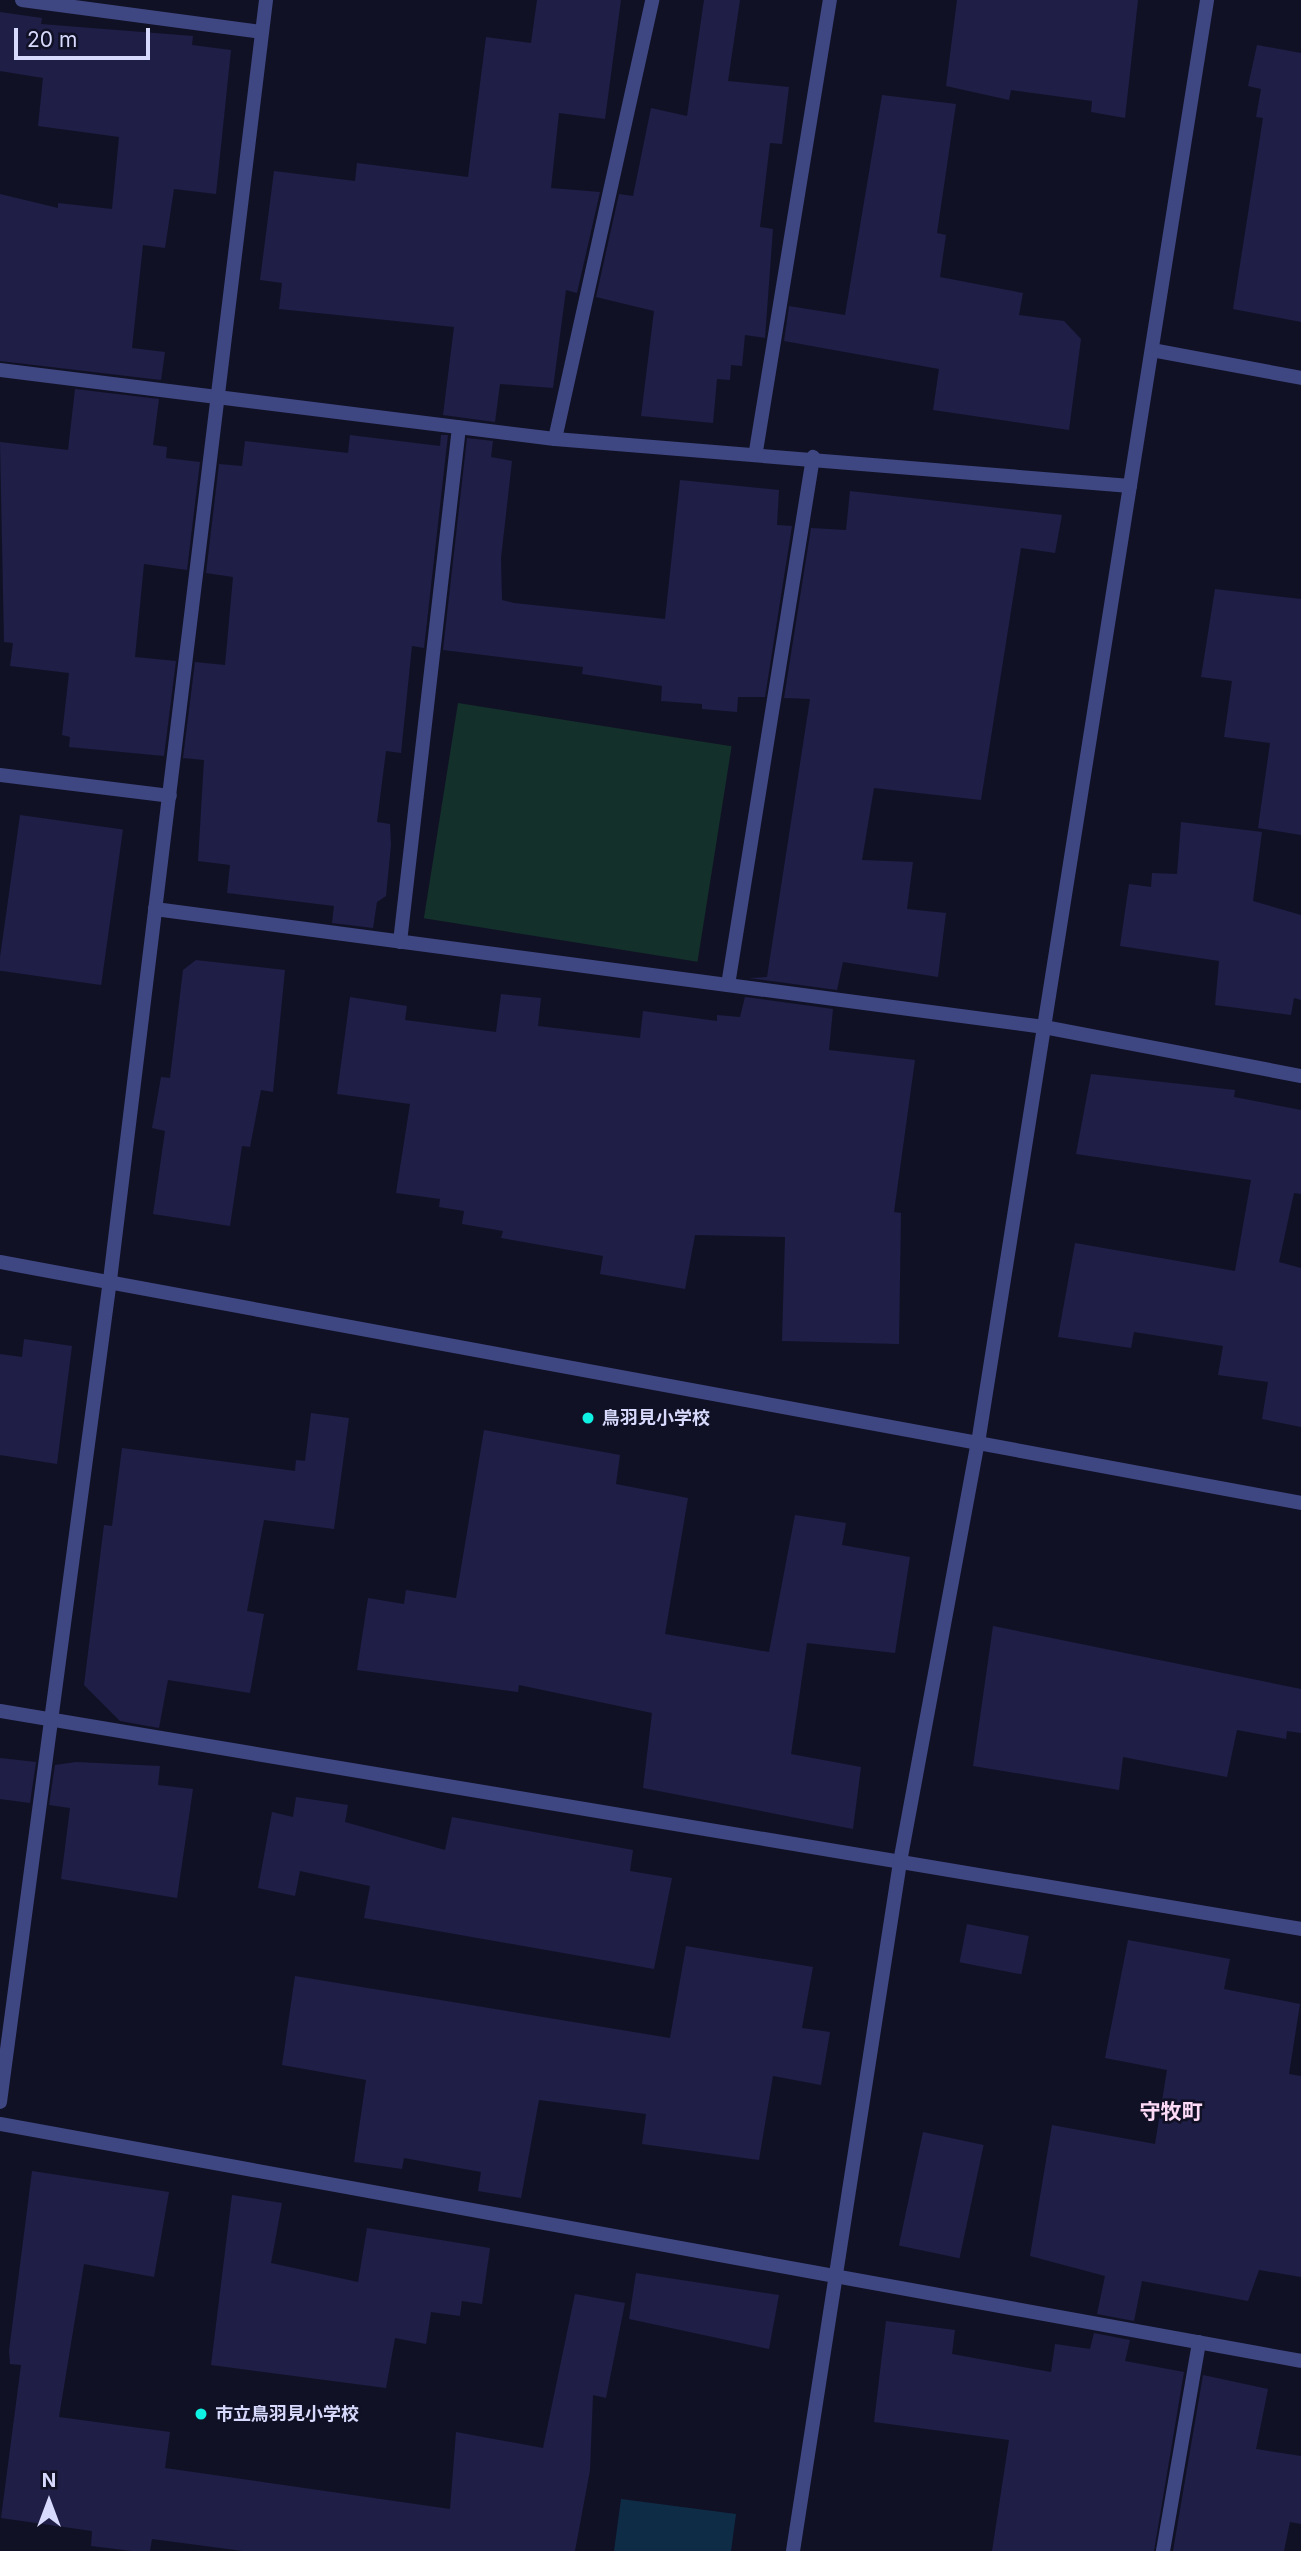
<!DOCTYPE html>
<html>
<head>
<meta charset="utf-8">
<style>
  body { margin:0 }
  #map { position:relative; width:1301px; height:2551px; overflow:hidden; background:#111126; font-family:Inter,"Noto Sans JP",sans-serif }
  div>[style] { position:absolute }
  .green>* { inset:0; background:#14302a; transform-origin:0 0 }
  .water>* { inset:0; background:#0f2c46 }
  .building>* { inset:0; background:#1f1e46; transform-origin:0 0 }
  .service>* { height:14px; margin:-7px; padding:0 7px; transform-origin:7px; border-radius:7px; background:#3f4782 }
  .minor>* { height:14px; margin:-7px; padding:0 7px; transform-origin:7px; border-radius:7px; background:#3f4782 }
  .tertiary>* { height:14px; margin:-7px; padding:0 7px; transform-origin:7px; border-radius:7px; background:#3f4782 }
  .dots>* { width:19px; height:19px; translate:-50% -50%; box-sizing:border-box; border:4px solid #111126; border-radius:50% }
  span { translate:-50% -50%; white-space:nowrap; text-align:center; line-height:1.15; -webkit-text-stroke:5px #111126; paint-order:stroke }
  .poi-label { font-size:18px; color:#d8dafd; font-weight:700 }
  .left { translate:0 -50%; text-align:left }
  .quarter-label { font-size:21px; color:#fddaf6; font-weight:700 }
  .north { position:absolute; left:14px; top:2467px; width:70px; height:70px; -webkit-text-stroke:5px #111126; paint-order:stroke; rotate:0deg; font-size:19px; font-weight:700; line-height:28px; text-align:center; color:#d8dafd }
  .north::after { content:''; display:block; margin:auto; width:24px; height:32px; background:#d8dafd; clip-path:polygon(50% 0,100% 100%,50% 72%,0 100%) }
  .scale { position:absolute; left:14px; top:28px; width:136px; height:32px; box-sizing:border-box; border:4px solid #d8dafd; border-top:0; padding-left:9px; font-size:21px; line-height:24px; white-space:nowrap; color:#d8dafd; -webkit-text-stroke:5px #111126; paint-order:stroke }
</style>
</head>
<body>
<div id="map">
  <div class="green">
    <i style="left:458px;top:703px;width:277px;height:218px;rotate:9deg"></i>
  </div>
  <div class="water">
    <i style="clip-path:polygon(621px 2499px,736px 2514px,731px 2551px,614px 2551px)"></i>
  </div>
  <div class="building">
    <i style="clip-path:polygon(537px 0,621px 0,605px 119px,559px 113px,551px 188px,600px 192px,577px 293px,566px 290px,553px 388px,500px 384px,495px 422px,443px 415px,454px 327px,279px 309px,282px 283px,260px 280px,274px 171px,355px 181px,357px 163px,468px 177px,486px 37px,531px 43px)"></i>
    <i style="clip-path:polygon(704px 0,740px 0,728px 81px,789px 87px,782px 144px,770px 143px,760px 227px,773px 229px,765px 338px,745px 335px,742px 366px,731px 365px,730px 380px,717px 379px,713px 423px,641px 416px,654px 311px,596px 297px,619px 194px,633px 196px,651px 108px,687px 116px)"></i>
    <i style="clip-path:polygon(957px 0,1138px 0,1125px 118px,1091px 112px,1092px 101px,1011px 90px,1009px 100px,946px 86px)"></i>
    <i style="clip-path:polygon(0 12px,42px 18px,41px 24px,193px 36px,192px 45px,231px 50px,216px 194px,174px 189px,165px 248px,143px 245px,132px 348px,165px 352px,161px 380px,0 361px,0 194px,58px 208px,58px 203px,112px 209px,119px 137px,38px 126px,43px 78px,0 71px)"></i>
    <i style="clip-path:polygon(1257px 45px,1301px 53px,1301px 322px,1233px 309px,1263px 118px,1256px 117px,1261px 89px,1248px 86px)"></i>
    <i style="clip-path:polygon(882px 95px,956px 104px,937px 233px,946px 235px,940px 277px,1023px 293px,1019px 315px,1064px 321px,1081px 339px,1069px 430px,933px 410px,939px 369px,784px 341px,789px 306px,845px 315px)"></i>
    <i style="clip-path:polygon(75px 389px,159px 399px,153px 445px,167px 447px,166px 458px,200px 462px,187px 570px,144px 564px,135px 657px,176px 661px,164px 756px,69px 747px,70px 737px,62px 735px,69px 673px,10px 666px,13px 643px,4px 642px,0 442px,68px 450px)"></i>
    <i style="clip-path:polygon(350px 435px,440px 446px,441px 435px,448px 435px,424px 648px,412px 646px,401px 753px,386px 751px,377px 822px,390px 824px,391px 845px,386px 896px,377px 902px,373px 928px,332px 923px,334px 906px,227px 893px,230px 865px,198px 861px,204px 760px,183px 758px,195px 662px,225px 665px,233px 577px,206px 573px,219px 464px,242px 466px,245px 441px,348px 453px)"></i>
    <i style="clip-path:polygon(467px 438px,493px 441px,491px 457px,512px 461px,501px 558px,502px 600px,514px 603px,665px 619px,680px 480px,779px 490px,777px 525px,792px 526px,765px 697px,738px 697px,737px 712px,702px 709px,702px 704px,661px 701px,662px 686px,582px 674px,583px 667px,443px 650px)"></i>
    <i style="clip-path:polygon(850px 491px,1062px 515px,1055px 553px,1021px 548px,981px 800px,874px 788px,862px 860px,913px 862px,907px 909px,946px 913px,938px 977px,843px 962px,837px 990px,749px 978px,767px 977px,810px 699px,784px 698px,811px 528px,846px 530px)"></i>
    <i style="clip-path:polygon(1215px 589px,1301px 599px,1301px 835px,1258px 828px,1270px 743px,1224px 737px,1232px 681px,1201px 677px)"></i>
    <i style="left:20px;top:815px;width:104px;height:157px;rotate:8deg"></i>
    <i style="clip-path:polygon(1181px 822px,1262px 832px,1253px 901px,1301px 915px,1301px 1000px,1294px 998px,1291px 1015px,1215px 1005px,1219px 961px,1120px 946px,1129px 884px,1151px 887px,1152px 873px,1177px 874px)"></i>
    <i style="clip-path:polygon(196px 960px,285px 970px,273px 1092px,261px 1090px,250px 1147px,242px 1146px,230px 1226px,153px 1214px,165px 1131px,152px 1128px,161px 1077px,170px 1078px,183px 970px)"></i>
    <i style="clip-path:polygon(501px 994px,541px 998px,538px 1026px,640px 1038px,643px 1011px,717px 1021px,717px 1015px,740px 1017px,745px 997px,833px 1009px,829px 1050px,915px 1060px,894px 1212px,901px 1213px,899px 1344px,782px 1341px,785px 1237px,695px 1235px,685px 1289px,600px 1274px,603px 1256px,501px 1238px,503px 1231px,462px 1224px,464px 1211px,439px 1207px,440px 1199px,396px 1193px,410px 1104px,337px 1094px,350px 997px,407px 1006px,405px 1020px,496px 1032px)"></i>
    <i style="clip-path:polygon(1091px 1074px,1235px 1090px,1234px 1097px,1301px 1110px,1301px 1194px,1294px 1193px,1279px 1262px,1301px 1268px,1301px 1427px,1262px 1419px,1268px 1382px,1218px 1375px,1223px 1346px,1134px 1332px,1131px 1348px,1058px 1337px,1075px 1243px,1235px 1271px,1251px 1180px,1076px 1154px)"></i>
    <i style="clip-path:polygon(24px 1339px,72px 1346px,57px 1464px,0 1455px,0 1354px,22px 1357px)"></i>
    <i style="clip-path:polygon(311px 1413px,349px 1418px,334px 1529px,264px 1520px,247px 1611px,264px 1614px,250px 1693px,168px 1680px,159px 1728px,120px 1721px,84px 1685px,104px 1525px,112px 1526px,122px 1448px,295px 1471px,296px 1460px,305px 1461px)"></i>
    <i style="clip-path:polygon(484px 1430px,620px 1455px,616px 1484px,688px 1498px,665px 1634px,769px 1652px,795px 1515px,846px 1523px,842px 1545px,910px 1557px,895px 1653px,807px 1643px,791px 1754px,861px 1767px,853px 1829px,643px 1788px,652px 1713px,519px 1685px,518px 1692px,357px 1670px,368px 1598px,404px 1604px,406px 1590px,456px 1598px)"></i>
    <i style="clip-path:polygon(993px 1626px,1301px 1689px,1301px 1733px,1287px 1731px,1286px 1739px,1237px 1730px,1227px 1777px,1123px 1757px,1119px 1790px,973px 1766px)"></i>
    <i style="clip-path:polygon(0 1758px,36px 1762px,30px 1803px,0 1799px)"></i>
    <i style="clip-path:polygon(76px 1762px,160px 1766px,158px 1785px,193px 1789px,177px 1898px,61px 1879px,70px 1808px,49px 1805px,55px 1765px)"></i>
    <i style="clip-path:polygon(296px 1797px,348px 1805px,345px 1822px,445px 1850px,452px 1817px,633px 1850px,630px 1871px,672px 1878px,654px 1969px,364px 1918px,370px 1886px,300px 1871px,295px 1896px,258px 1888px,272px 1812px,293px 1817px)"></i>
    <i style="left:967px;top:1924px;width:63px;height:39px;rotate:11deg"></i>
    <i style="clip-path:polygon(1128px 1940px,1230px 1959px,1224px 1989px,1300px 2004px,1289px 2074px,1301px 2076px,1301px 2277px,1259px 2270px,1248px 2301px,1142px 2281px,1134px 2321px,1097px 2314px,1105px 2276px,1030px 2256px,1052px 2125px,1155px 2144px,1167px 2070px,1105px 2058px)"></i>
    <i style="clip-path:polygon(686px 1946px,813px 1967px,802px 2028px,830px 2032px,821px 2085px,773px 2076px,759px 2160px,642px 2144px,646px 2114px,539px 2100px,521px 2198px,478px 2191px,481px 2172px,404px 2158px,402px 2169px,354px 2162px,366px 2080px,282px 2065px,295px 1976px,670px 2038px)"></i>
    <i style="left:923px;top:2132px;width:62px;height:116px;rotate:12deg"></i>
    <i style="clip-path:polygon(32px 2171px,169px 2192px,154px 2277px,84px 2264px,59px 2417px,170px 2432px,165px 2468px,450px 2509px,456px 2432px,543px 2448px,575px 2294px,625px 2303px,606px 2398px,593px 2395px,590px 2470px,575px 2551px,243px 2551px,152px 2539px,150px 2551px,132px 2551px,91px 2546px,92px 2531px,1px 2518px,21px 2365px,10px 2364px,9px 2351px)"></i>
    <i style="clip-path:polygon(232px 2195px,282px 2203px,271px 2263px,358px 2282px,367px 2228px,490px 2248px,482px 2304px,462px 2301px,460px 2316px,431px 2312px,426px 2344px,395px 2338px,386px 2388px,211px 2365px)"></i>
    <i style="clip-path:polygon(636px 2273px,779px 2295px,769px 2349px,629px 2319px)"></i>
    <i style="clip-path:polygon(886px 2321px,955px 2330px,952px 2354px,1051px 2372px,1055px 2344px,1090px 2349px,1094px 2333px,1130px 2340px,1125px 2361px,1184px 2372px,1154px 2551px,992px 2551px,1009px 2440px,874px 2422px)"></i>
    <i style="clip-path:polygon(1203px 2375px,1268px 2389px,1256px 2449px,1301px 2456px,1301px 2524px,1290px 2522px,1284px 2551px,1173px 2551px)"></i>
  </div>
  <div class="service">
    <i style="left:22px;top:0;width:242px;rotate:7.6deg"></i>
    <i style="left:555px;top:439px;width:450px;rotate:-77.5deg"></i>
    <i style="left:400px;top:942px;width:518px;rotate:-83.46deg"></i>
    <i style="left:728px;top:985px;width:535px;rotate:-80.85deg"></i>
  </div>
  <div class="minor">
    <i style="left:1152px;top:350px;width:152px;rotate:10.6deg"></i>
    <i style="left:0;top:370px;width:559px;rotate:7.09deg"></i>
    <i style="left:555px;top:439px;width:577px;rotate:4.67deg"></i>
    <i style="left:756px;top:451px;width:457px;rotate:-80.7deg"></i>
    <i style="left:0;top:775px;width:171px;rotate:7deg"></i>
    <i style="left:155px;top:909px;width:897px;rotate:7.56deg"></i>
    <i style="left:1044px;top:1027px;width:262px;rotate:10.8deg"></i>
    <i style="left:0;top:1711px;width:1319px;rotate:9.51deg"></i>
    <i style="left:0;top:2102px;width:829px;rotate:-82.38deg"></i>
    <i style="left:110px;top:1280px;width:1289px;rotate:-83.05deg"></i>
    <i style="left:0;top:2124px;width:1322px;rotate:10.32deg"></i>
    <i style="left:1163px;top:2551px;width:212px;rotate:-80.2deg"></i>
  </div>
  <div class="tertiary">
    <i style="left:0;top:1262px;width:1323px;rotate:10.49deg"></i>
    <i style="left:793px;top:2551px;width:697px;rotate:-81.17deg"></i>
    <i style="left:900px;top:1862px;width:426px;rotate:-79.5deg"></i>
    <i style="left:978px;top:1443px;width:1461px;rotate:-80.98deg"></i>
  </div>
  <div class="dots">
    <i style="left:588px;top:1418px;background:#0ff1e3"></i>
    <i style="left:201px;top:2414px;background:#0ff1e3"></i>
  </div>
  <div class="poi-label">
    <span class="left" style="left:602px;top:1418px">鳥羽見小学校</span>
    <span class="left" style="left:215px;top:2414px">市立鳥羽見小学校</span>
  </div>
  <div class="quarter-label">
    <span style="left:1171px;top:2112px">守牧町</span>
  </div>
  <div class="north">N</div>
  <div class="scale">20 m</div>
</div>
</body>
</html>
